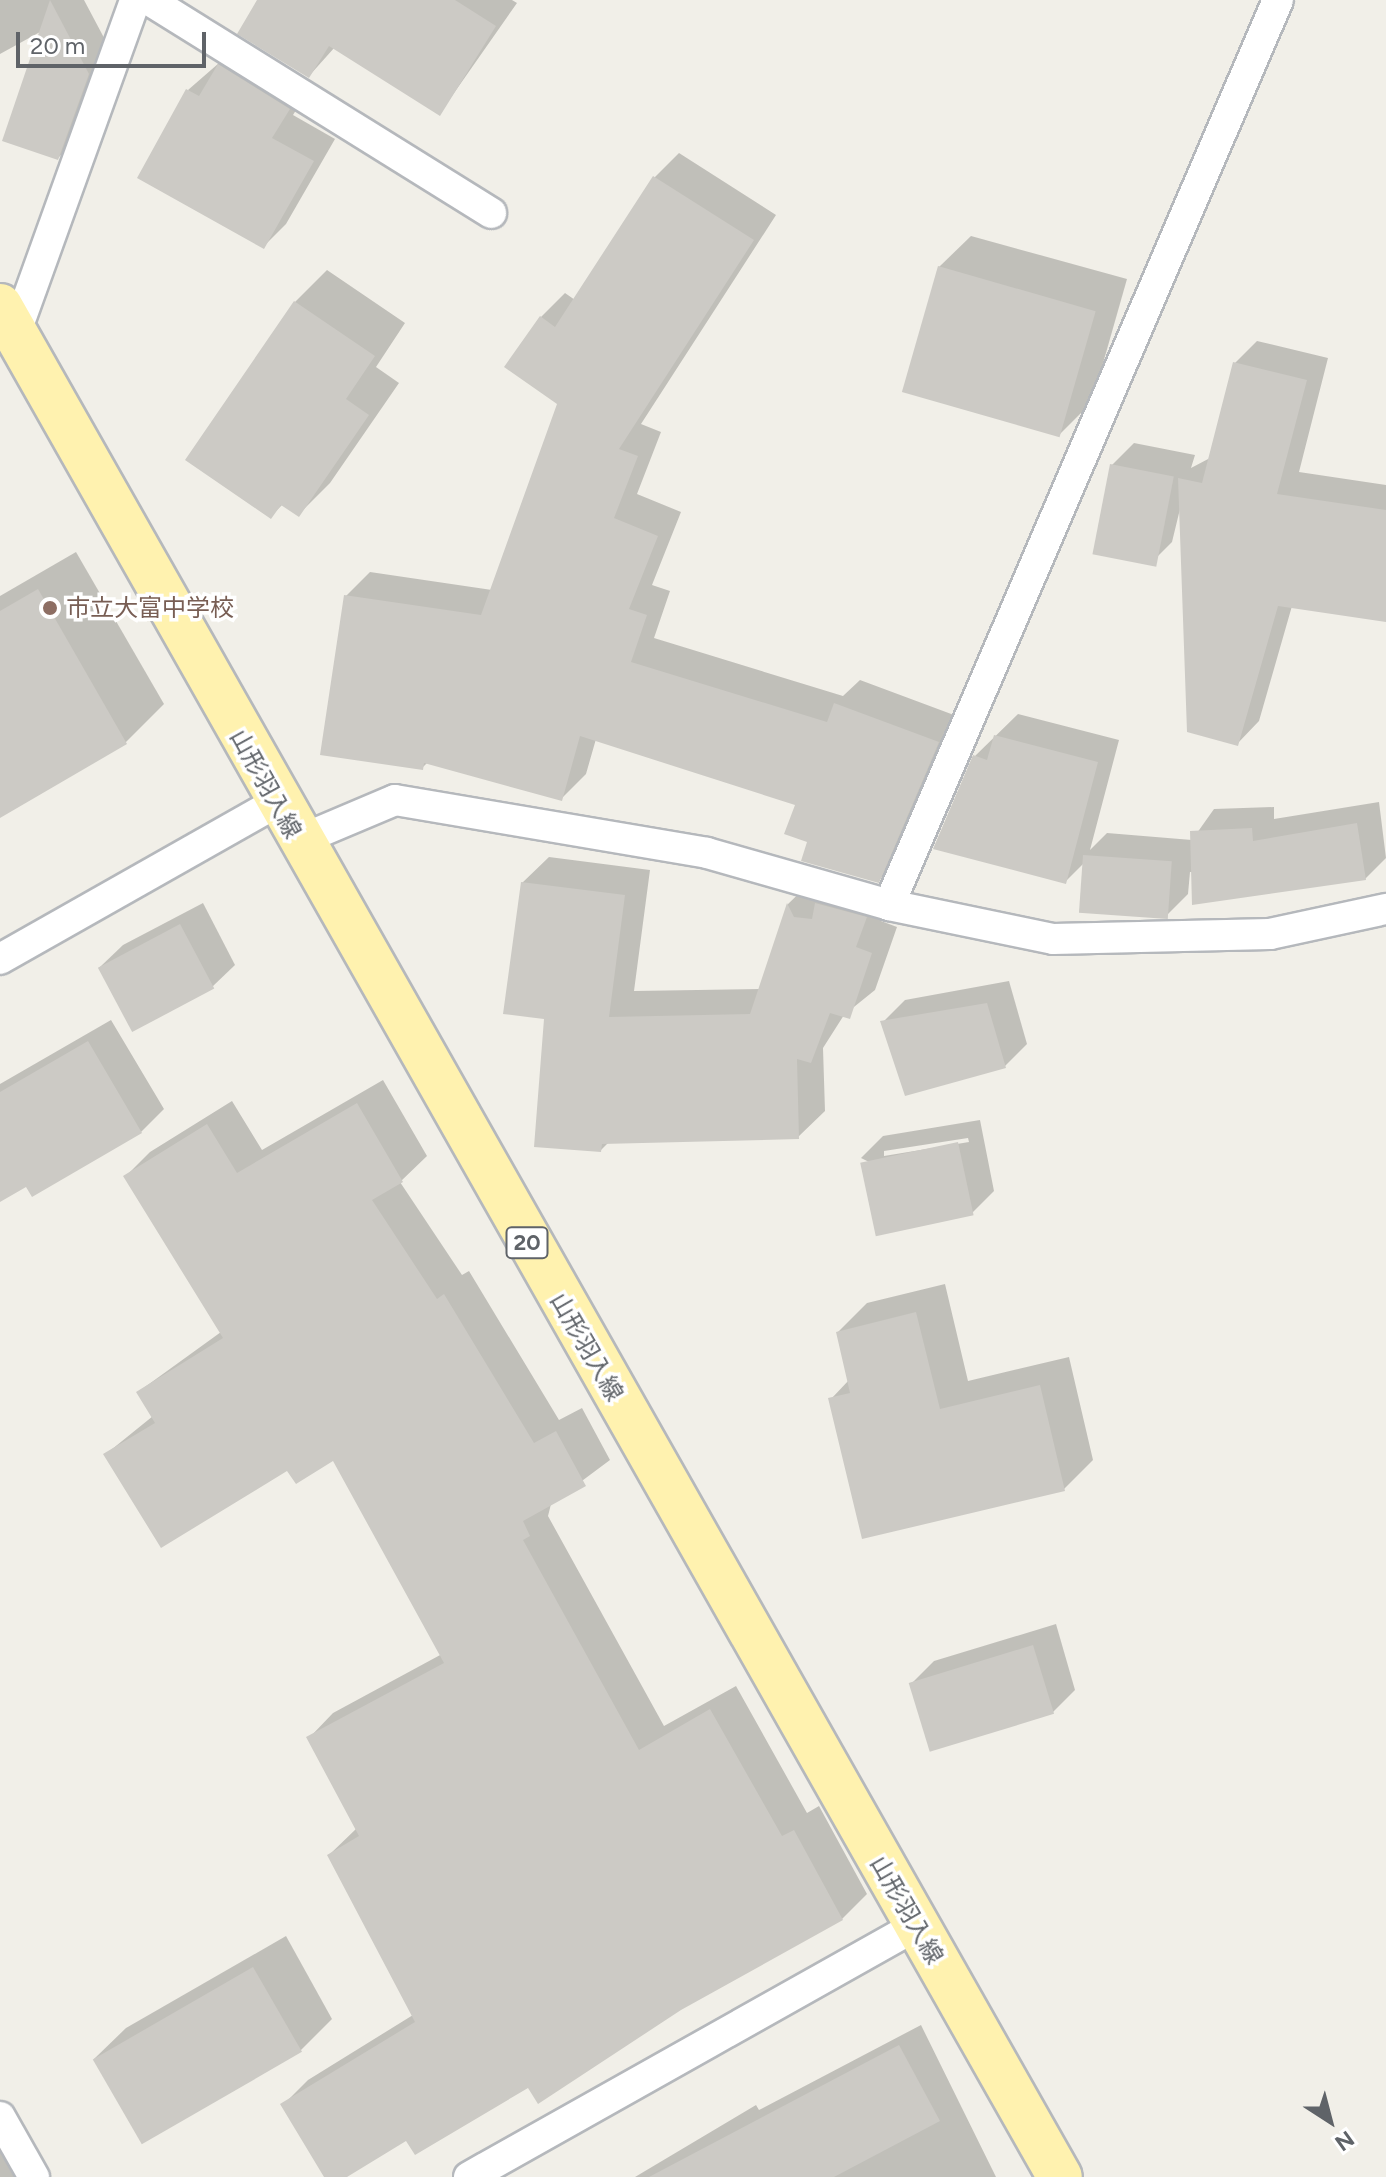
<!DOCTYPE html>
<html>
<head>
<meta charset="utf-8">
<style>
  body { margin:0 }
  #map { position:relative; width:1386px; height:2177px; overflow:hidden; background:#f1efe8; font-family:Figtree,"Noto Sans JP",sans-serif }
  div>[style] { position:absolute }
  .shadow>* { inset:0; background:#0003 }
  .building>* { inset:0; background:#cccac5; transform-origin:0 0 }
  .roads { filter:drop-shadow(2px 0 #b5b8bc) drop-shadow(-2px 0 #b5b8bc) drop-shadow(0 2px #b5b8bc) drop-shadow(0 -2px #b5b8bc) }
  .lane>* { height:30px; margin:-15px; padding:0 15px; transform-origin:15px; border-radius:15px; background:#fff }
  .primary>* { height:44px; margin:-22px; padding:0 22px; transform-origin:22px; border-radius:22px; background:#fff2af }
  .dots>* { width:22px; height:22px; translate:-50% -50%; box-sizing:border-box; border:4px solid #fff; border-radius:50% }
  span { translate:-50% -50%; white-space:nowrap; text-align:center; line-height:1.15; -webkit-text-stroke:7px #fff; paint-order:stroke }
  .shield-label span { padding:2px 6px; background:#fff; border:2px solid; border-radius:6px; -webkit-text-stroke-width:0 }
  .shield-label { font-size:22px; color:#5f6368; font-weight:700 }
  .education-label { font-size:24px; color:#785e54 }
  .left { translate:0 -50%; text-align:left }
  .street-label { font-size:24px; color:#5f6368 }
  .north { position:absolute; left:1290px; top:2081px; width:80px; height:80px; -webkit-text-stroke:6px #fff; paint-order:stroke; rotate:144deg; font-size:22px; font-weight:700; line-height:32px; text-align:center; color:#5f6368 }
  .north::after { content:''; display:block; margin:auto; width:28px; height:36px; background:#5f6368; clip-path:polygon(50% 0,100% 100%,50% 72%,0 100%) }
  .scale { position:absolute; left:16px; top:32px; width:190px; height:36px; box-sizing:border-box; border:4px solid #5f6368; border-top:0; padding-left:10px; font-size:24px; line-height:28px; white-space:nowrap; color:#5f6368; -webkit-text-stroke:6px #fff; paint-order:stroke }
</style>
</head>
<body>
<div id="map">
  <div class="shadow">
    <i style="clip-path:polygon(0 0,84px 0,111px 51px,80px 136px,58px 158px,40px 32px,0 54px)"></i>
    <i style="clip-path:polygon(261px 0,512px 0,517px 3px,440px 113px,335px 47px,309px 76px)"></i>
    <i style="clip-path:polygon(242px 43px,311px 86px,293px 115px,335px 139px,286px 224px,263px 247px,188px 90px)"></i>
    <i style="clip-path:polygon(679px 153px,776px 215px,641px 424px,661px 432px,637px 494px,681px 512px,652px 585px,670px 591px,654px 638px,843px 696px,860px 680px,962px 718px,903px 857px,878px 881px,809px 841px,797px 804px,596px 739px,586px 774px,562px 798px,428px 762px,423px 767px,346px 596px,370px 572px,492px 590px,559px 403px,541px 317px,565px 293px,575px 300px,655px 177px)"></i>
    <i style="clip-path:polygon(971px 236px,1127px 279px,1092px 402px,1060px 434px,939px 267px)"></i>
    <i style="clip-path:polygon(327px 270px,405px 323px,376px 367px,399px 383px,330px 483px,298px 515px,283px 504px,271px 516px,188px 459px,295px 302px)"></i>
    <i style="clip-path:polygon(1257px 341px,1328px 358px,1299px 472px,1386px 485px,1386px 620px,1292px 606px,1259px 721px,1237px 744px,1180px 509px,1172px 542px,1149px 565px,1112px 465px,1134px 443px,1195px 455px,1191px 468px,1210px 458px,1235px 363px)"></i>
    <i style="clip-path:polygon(76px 552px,164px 704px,126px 742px,0 816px,0 596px)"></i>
    <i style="clip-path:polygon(1018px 714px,1119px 740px,1090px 850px,1107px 833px,1192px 840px,1214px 809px,1274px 807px,1274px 819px,1379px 802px,1386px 858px,1365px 879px,1190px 872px,1188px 894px,1166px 916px,1084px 863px,1065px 882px,975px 756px)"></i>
    <i style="clip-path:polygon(549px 857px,650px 870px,634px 991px,760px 989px,788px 904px,814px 879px,892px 891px,881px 921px,897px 927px,875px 990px,844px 1015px,823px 1048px,825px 1111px,798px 1137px,609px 1142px,601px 1150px,546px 1017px,522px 883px)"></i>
    <i style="clip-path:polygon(203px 903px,235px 965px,212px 987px,100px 967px,123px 945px)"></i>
    <i style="clip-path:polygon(1009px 981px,1027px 1044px,1005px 1066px,883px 1022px,905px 1000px)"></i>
    <i style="clip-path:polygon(111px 1020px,164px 1109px,141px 1132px,33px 1194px,27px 1184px,0 1200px,0 1084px)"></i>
    <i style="clip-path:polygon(383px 1080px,427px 1156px,400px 1182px,462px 1275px,469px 1271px,559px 1420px,582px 1408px,610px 1460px,551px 1504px,548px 1516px,664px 1726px,736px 1686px,807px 1813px,819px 1806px,867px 1894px,842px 1919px,528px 2085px,407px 2138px,343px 2177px,326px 2177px,283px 2105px,308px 2080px,413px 2015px,329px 1855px,357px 1828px,309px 1738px,333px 1713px,442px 1654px,333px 1458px,288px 1468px,106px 1454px,153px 1416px,138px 1392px,221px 1332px,126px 1176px,150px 1152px,232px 1101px,262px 1150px)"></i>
    <i style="clip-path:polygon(evenodd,980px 1120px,994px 1191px,972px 1213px,861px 1158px,883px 1136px,980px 1120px,968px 1138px,969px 1142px,884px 1156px,884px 1151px,968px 1138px)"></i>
    <i style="clip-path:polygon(945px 1284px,968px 1381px,1069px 1357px,1093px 1460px,1064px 1489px,831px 1399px,849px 1380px,838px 1332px,867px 1303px)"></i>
    <i style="clip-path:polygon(1056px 1624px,1075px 1690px,1053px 1712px,912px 1683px,934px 1661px)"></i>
    <i style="clip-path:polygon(286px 1936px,332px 2019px,301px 2050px,94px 2059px,126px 2028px)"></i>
    <i style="clip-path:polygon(921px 2025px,996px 2177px,635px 2177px,756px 2105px,759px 2110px)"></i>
    <i style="clip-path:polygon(0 2131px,23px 2177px,0 2177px)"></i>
  </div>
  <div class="building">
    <i style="clip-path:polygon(50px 0,89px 74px,58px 160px,2px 141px)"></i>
    <i style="clip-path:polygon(257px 0,455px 0,496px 26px,440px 116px,329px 46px,309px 78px,237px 34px)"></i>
    <i style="clip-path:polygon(218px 64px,290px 109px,272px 138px,314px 161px,264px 249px,137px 178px,186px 89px,199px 96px)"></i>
    <i style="clip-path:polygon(653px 176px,754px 240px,619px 449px,638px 456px,614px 518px,658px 536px,629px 609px,647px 615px,631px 662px,827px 722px,834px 703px,939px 742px,879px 883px,801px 861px,807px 842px,784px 834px,795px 805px,580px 736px,562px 801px,424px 763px,423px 770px,320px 755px,344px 595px,481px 615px,557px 404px,504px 367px,540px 316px,555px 327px)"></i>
    <i style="left:938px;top:266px;width:164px;height:131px;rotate:16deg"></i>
    <i style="clip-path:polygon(294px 301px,375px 356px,346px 399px,369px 415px,299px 517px,281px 505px,271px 519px,185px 460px)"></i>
    <i style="clip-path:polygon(1233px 362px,1307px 380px,1277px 494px,1386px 510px,1386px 622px,1278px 606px,1238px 746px,1187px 732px,1178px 478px,1202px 483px)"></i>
    <i style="left:1110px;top:464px;width:65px;height:92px;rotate:11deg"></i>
    <i style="clip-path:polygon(38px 589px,127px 744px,0 818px,0 611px)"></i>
    <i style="clip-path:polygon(994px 735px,1098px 762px,1066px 884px,933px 849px,973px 755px,987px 760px)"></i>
    <i style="clip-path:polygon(1357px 823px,1366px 880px,1192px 905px,1190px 831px,1252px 828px,1253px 841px)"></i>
    <i style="left:1083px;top:855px;width:89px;height:58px;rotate:4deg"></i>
    <i style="clip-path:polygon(521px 882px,625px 895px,609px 1017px,750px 1014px,787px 903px,794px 917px,812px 919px,815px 903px,867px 917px,856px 947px,872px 953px,850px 1019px,830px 1013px,811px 1063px,797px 1059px,799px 1139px,602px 1144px,601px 1152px,534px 1147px,544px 1019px,503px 1014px)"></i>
    <i style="left:180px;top:924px;width:73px;height:93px;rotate:62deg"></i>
    <i style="clip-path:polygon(987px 1003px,1006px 1068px,905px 1096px,880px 1021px)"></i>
    <i style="clip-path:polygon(88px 1041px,142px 1133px,32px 1197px,26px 1187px,0 1202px,0 1092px)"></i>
    <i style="clip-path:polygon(357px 1103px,403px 1182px,372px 1200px,437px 1299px,444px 1294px,534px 1443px,556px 1431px,586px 1486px,523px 1521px,530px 1536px,523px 1540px,639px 1750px,710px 1709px,782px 1836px,794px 1830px,843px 1920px,681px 2010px,538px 2104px,528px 2088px,415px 2155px,406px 2141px,347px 2177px,324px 2177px,280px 2104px,415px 2022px,327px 1855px,359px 1836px,306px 1737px,444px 1663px,333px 1461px,296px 1484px,287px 1471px,161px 1548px,103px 1454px,155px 1423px,136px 1392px,223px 1338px,123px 1176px,207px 1124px,237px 1173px)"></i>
    <i style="left:958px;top:1142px;width:75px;height:100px;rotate:78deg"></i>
    <i style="clip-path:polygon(916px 1312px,940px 1409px,1040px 1385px,1065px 1491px,862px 1539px,828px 1398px,850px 1393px,836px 1332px)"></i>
    <i style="left:1033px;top:1645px;width:72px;height:130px;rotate:73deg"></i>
    <i style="left:253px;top:1967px;width:98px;height:185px;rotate:60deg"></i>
    <i style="clip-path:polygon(899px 2045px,940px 2121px,834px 2177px,649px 2177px)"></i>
  </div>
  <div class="roads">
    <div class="lane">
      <i style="left:149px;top:0;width:403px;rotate:31.9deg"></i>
      <i style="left:15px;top:334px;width:355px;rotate:-70.2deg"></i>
      <i style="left:298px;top:841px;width:105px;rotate:-22.9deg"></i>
      <i style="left:395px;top:800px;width:316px;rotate:9.6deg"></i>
      <i style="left:707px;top:853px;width:189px;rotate:15.9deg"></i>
      <i style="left:889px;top:905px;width:167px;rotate:11.7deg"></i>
      <i style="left:1053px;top:939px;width:217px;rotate:-1.3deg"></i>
      <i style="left:1270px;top:934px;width:119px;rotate:-12.2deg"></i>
      <i style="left:889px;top:905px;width:985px;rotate:-66.74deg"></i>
      <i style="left:0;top:959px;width:317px;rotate:-29.5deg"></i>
      <i style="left:0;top:2117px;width:69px;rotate:60.5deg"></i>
      <i style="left:469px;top:2177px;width:513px;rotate:-29.32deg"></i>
    </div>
    <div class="primary">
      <i style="left:0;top:306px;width:2150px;rotate:60.47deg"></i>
    </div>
  </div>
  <div class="dots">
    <i style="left:50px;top:608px;background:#8d6e63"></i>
  </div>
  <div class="shield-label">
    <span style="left:527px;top:1243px">20</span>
  </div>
  <div class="education-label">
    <span class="left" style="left:66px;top:608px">市立大富中学校</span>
  </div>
  <div class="street-label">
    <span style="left:266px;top:784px;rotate:61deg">山形羽入線</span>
    <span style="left:587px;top:1347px;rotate:60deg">山形羽入線</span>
    <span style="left:907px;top:1910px;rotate:60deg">山形羽入線</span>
  </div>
  <div class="north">N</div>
  <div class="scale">20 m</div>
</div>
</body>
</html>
